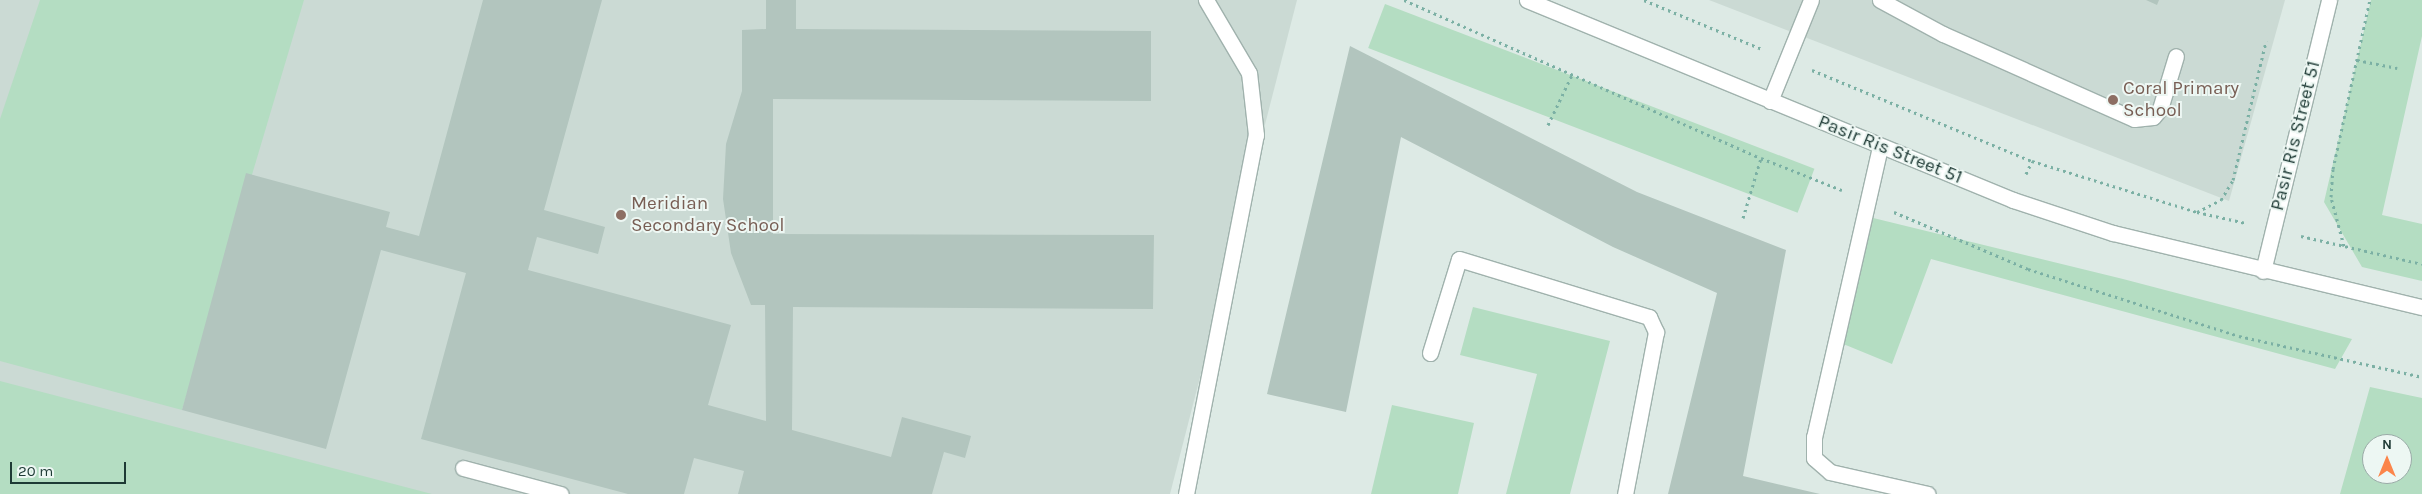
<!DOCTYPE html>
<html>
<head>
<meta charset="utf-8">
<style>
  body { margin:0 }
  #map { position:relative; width:2422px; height:494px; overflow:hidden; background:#ddeae5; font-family:Karla,sans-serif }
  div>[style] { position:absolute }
  .built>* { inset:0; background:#cbdad4 }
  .green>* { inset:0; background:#b4ddc2; transform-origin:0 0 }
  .building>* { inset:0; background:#b2c5be }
  .path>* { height:3px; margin-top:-1.5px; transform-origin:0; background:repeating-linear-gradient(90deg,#7bb0a4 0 2.5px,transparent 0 6.5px) }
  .roads { filter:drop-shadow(1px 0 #a0b2ad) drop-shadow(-1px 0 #a0b2ad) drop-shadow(0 1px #a0b2ad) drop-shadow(0 -1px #a0b2ad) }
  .minor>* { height:15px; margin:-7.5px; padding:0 7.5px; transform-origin:7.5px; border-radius:7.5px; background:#fff }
  .dots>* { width:14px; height:14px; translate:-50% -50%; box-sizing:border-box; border:2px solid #edf7f3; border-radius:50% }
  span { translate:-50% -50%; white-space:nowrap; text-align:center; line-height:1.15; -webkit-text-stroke:4px #edf7f3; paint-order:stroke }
  .education-label { font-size:19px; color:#785e54 }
  .left { translate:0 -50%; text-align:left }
  .street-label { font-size:19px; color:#1e3a35 }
  .north { position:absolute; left:2362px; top:434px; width:50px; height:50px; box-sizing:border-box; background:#edf7f3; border:1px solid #9aaba7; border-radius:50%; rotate:0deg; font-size:14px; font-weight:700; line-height:20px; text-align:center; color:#1e3a35 }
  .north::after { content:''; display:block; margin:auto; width:18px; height:22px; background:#fb854a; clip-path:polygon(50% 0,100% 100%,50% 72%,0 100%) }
  .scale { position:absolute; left:10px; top:462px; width:116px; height:22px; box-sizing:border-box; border:2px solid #1e3a35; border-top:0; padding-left:6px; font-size:15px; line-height:18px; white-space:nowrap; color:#1e3a35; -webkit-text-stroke:4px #edf7f3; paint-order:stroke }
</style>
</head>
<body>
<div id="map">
  <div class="built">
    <i style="clip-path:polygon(0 0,1297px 0,1170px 494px,259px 494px,0 430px)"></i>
    <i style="clip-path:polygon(1709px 0,2285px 0,2229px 201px)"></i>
  </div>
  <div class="green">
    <i style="clip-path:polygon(40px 0,304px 0,182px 410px,0 361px,0 119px)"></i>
    <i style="clip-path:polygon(2371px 0,2422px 0,2422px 36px,2382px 215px,2422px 224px,2422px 281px,2362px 267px,2324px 202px)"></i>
    <i style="left:1385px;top:4px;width:460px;height:47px;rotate:21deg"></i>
    <i style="clip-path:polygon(1865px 216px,2123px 279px,2352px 339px,2335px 369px,1931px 259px,1892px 364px,1836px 341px)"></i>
    <i style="clip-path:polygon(1473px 307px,1610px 341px,1570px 494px,1506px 494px,1537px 374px,1460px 355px)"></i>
    <i style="clip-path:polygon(0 381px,432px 494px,0 494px)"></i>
    <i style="clip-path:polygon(evenodd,2370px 387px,2422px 398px,2422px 494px,2340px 494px,2370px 387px,2372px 444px,2402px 444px,2402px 474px,2372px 474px,2372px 444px)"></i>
    <i style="clip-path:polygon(1392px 405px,1474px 423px,1458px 494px,1371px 494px)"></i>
  </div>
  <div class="building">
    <i style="clip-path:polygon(483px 0,602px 0,544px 210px,605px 227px,598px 254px,537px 237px,528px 270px,731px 325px,708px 405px,766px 421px,765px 305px,751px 305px,731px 253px,723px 199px,726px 144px,742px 91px,742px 30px,766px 29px,766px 0,796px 0,796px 29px,1151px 31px,1151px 101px,773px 99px,773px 234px,1154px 235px,1153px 309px,793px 307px,792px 430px,891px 457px,902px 417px,971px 436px,965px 458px,944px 452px,932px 494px,738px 494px,744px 471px,694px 458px,684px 494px,628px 494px,421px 439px,466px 273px,381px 250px,326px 449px,182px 410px,246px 173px,390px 212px,386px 227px,419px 236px)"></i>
    <i style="clip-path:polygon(2146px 0,2159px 0,2157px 5px)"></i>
    <i style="clip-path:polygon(1350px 46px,1637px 192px,1786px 250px,1743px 476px,1820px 494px,1668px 494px,1717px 293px,1613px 247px,1401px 137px,1346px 412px,1267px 394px)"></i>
  </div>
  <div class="path">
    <i style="left:1404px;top:0;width:390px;rotate:23.9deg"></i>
    <i style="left:1761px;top:158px;width:87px;rotate:21.6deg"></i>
    <i style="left:1644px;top:0;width:128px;rotate:22.6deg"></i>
    <i style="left:2357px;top:60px;width:41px;rotate:11.3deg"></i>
    <i style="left:1812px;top:70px;width:238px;rotate:22.5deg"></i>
    <i style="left:2032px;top:161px;width:173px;rotate:17.2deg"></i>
    <i style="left:2197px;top:212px;width:50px;rotate:12.7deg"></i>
    <i style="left:1548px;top:125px;width:55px;rotate:-64.4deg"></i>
    <i style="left:2026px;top:174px;width:14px;rotate:-65deg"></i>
    <i style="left:1894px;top:212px;width:146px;rotate:23deg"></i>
    <i style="left:2028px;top:269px;width:221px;rotate:17.6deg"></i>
    <i style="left:2239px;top:336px;width:188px;rotate:12.6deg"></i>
    <i style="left:2197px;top:212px;width:27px;rotate:-27deg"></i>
    <i style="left:2221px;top:200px;width:23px;rotate:-59deg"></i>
    <i style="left:2233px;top:180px;width:143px;rotate:-76.6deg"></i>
    <i style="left:1743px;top:218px;width:63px;rotate:-73.3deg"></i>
    <i style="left:2301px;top:236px;width:124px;rotate:13deg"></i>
    <i style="left:2344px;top:246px;width:51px;rotate:-104.9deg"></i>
    <i style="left:2331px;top:197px;width:28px;rotate:-86deg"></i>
    <i style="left:2333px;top:169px;width:173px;rotate:-77.7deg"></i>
  </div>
  <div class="roads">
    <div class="minor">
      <i style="left:1527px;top:0;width:526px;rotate:22.37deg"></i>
      <i style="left:2013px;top:200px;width:105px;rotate:18.3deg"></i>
      <i style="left:2113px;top:233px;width:318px;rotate:13.5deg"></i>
      <i style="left:1880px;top:0;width:72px;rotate:28.4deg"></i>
      <i style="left:1943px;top:34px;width:209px;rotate:24deg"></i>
      <i style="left:2134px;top:119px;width:19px;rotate:-6deg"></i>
      <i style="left:2153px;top:117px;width:11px;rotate:-49deg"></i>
      <i style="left:2160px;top:109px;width:55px;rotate:-73.2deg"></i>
      <i style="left:1770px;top:101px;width:109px;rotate:-67.9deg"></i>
      <i style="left:1880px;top:147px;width:297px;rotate:102.8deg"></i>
      <i style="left:1814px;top:437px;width:21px;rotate:90deg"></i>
      <i style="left:1814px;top:458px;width:21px;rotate:41deg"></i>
      <i style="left:1830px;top:472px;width:100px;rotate:12.7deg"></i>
      <i style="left:2263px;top:271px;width:279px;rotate:-76.3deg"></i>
      <i style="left:1430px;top:353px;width:98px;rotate:-72.9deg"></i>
      <i style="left:1459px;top:259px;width:199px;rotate:17deg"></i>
      <i style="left:1649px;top:317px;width:17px;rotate:65deg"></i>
      <i style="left:1656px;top:332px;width:165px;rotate:100.8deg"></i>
      <i style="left:463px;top:468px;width:101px;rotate:14.9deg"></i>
      <i style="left:1186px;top:494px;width:366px;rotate:-79deg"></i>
      <i style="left:1256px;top:135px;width:62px;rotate:-96.4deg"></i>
      <i style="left:1249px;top:73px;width:85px;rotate:-120.5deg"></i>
    </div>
  </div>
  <div class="dots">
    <i style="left:2113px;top:100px;background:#8d6e63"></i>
    <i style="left:621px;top:215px;background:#8d6e63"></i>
  </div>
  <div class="education-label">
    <span class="left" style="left:2123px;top:100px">Coral Primary<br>School</span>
    <span class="left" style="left:631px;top:215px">Meridian<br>Secondary School</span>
  </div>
  <div class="street-label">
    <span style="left:2296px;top:136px;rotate:-76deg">Pasir Ris Street 51</span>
    <span style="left:1890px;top:150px;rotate:22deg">Pasir Ris Street 51</span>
  </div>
  <div class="north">N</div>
  <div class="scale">20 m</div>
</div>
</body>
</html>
